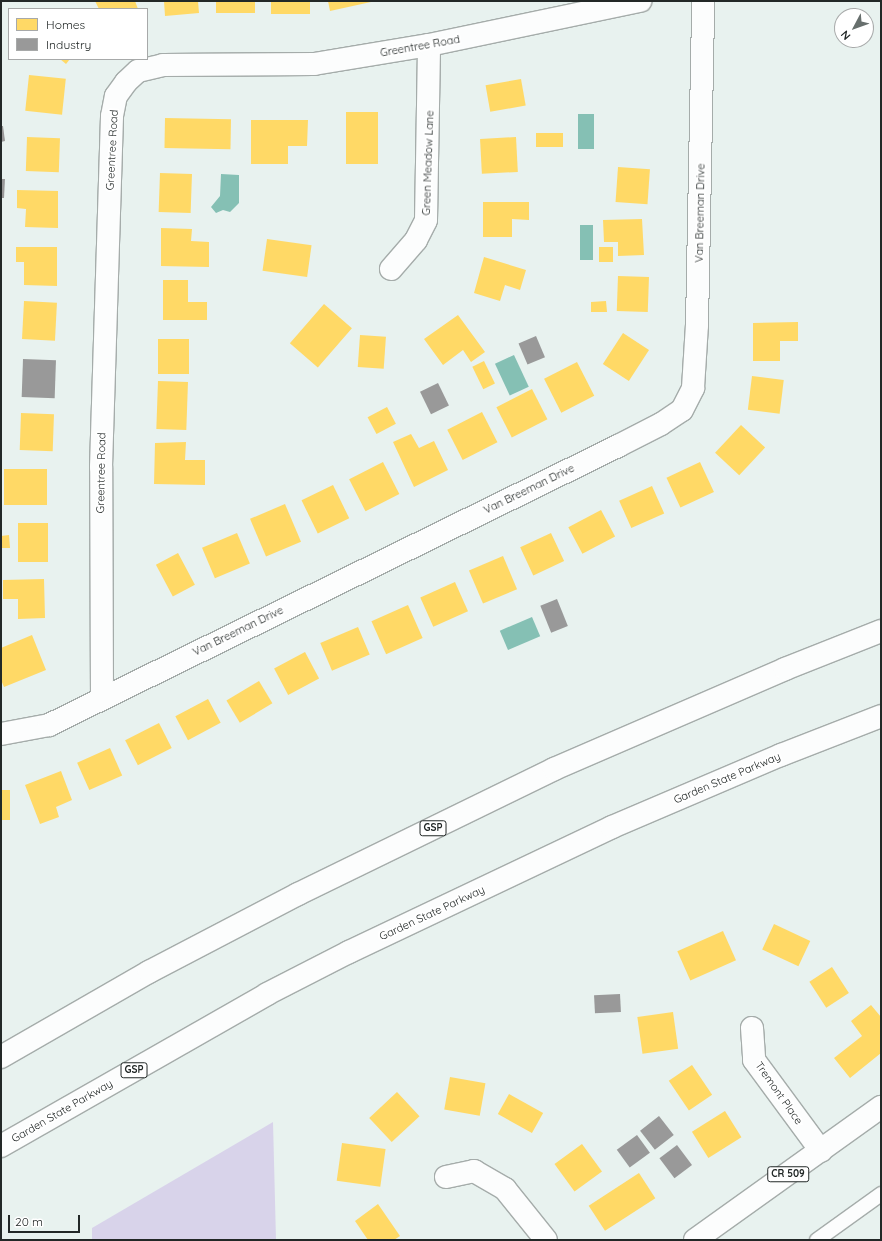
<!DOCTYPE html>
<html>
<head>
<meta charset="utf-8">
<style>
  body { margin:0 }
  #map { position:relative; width:882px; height:1241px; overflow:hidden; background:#e8f2ef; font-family:Quicksand,sans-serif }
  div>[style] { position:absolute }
  .green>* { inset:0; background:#d8d3ea }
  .water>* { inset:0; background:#85c0b4; transform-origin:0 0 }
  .homes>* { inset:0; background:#ffd966; transform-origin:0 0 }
  .industry>* { inset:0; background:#999; transform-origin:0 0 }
  .roads { filter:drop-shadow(1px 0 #a5acaa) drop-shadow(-1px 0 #a5acaa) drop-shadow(0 1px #a5acaa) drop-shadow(0 -1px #a5acaa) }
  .service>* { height:14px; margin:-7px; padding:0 7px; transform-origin:7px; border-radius:7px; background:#fcfdfd }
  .minor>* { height:22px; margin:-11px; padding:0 11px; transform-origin:11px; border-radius:11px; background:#fcfdfd }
  .primary>* { height:22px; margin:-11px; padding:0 11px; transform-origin:11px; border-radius:11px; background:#fcfdfd }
  .motorway>* { height:22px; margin:-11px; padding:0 11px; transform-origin:11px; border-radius:11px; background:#fcfdfd }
  span { translate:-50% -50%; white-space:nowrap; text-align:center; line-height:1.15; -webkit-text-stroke:4px #fff; paint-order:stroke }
  .shield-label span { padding:1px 3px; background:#fff; border:1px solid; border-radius:3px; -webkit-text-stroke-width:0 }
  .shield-label { font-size:10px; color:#222827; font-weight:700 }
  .street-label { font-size:11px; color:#222827 }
  .frame { position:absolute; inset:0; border:2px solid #222827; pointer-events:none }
  .legend { position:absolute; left:8px; top:8px; width:140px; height:52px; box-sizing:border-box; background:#fff; border:1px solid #a7a9a9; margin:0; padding:5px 7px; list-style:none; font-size:12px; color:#222827 }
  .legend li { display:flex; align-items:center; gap:8px; height:20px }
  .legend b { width:20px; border:1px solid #a7a9a9 }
  .north { position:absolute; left:834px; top:8px; width:40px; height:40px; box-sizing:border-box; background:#fff; border:1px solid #a7a9a9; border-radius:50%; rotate:229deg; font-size:11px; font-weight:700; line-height:16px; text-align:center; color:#222827 }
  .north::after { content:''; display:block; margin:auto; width:14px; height:18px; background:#676f6d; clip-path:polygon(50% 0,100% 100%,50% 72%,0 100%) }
  .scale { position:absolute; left:8px; top:1215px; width:72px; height:18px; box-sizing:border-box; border:2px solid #222827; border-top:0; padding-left:5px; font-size:12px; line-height:14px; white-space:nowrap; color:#222827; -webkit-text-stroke:3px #fff; paint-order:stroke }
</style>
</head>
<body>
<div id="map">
  <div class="green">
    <i style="clip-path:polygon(273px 1122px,276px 1240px,92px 1240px,92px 1228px)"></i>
  </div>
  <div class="water">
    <i style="left:578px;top:114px;width:16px;height:35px"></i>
    <i style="clip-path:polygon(221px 174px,239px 175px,239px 203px,230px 212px,223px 210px,216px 213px,211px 207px,220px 196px)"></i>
    <i style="left:580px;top:225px;width:13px;height:35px"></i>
    <i style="left:514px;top:355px;width:35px;height:21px;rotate:65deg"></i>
    <i style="left:532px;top:617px;width:21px;height:35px;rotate:67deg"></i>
  </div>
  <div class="homes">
    <i style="clip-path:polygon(95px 1px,135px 1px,138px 9px,99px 9px)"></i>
    <i style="clip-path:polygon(164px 1px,198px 1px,199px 13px,165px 16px)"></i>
    <i style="left:216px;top:1px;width:39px;height:12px"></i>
    <i style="left:271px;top:1px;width:39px;height:13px"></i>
    <i style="clip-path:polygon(328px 1px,370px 1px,371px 2px,330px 11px)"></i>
    <i style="clip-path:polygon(60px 59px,70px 59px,66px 64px)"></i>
    <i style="left:29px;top:75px;width:37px;height:36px;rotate:6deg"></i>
    <i style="left:521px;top:79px;width:27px;height:36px;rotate:80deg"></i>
    <i style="left:346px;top:112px;width:32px;height:52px"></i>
    <i style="left:165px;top:118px;width:66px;height:30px;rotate:1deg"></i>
    <i style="clip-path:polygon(251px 120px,308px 120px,307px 146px,288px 146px,288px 164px,251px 164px)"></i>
    <i style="left:536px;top:133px;width:27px;height:14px"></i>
    <i style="left:27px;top:137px;width:33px;height:34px;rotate:2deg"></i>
    <i style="left:516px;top:137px;width:35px;height:36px;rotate:87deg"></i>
    <i style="left:618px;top:167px;width:32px;height:35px;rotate:4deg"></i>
    <i style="left:160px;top:173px;width:32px;height:39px;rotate:2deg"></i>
    <i style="clip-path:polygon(17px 190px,58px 191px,58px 228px,25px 227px,26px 209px,17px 208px)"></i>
    <i style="clip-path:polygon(483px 202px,529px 202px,529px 220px,512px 219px,512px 237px,483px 237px)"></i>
    <i style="clip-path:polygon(642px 219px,644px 255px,618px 256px,618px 242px,604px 242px,603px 220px)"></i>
    <i style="clip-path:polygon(161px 228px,192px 229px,191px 241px,209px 242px,209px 267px,161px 266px)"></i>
    <i style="left:267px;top:239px;width:45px;height:32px;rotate:8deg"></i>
    <i style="clip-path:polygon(16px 247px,57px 247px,57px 286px,24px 285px,24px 262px,16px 262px)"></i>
    <i style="left:599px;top:247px;width:14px;height:15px"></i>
    <i style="clip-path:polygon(484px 257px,526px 270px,520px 290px,505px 285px,500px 301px,474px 293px)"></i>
    <i style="left:618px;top:276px;width:31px;height:35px;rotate:2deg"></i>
    <i style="clip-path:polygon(163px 280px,188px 280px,188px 302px,207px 302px,207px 320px,163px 320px)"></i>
    <i style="left:24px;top:301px;width:33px;height:38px;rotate:3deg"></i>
    <i style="clip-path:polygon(606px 301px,607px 312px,591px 312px,591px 302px)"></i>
    <i style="left:324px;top:304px;width:37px;height:52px;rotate:41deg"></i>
    <i style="clip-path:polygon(458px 315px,485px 352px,471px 362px,463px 350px,443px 365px,424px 339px)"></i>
    <i style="clip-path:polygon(798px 322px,798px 341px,780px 341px,780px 361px,753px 361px,753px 323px)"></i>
    <i style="left:623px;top:333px;width:31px;height:37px;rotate:33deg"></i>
    <i style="left:360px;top:335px;width:26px;height:32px;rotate:4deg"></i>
    <i style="left:158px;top:339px;width:31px;height:35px"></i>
    <i style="left:484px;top:361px;width:25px;height:13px;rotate:64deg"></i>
    <i style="left:577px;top:362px;width:38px;height:37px;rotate:63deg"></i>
    <i style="left:752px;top:376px;width:32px;height:34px;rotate:7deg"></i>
    <i style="left:158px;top:381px;width:30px;height:48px;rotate:2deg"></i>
    <i style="left:532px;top:389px;width:34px;height:40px;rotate:63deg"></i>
    <i style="left:387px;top:407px;width:19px;height:22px;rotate:62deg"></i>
    <i style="left:482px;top:412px;width:34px;height:39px;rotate:63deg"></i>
    <i style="left:21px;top:413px;width:33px;height:37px;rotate:2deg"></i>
    <i style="left:741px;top:425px;width:33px;height:38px;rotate:43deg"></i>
    <i style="clip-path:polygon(411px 434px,419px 448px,434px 441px,448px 470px,414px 487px,393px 442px)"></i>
    <i style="clip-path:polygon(186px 442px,185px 460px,205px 460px,205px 485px,154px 484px,155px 443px)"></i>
    <i style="left:383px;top:462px;width:36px;height:38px;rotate:63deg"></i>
    <i style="left:700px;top:462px;width:33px;height:37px;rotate:65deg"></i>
    <i style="left:4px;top:469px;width:43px;height:36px"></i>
    <i style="left:333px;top:485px;width:37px;height:35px;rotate:64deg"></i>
    <i style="left:652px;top:486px;width:30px;height:36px;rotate:66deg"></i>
    <i style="left:285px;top:504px;width:41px;height:38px;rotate:67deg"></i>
    <i style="left:601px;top:510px;width:30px;height:37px;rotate:62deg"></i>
    <i style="left:18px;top:523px;width:30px;height:39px"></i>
    <i style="left:237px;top:533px;width:33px;height:38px;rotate:67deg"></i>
    <i style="left:551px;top:533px;width:31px;height:34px;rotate:65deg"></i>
    <i style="clip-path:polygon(9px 535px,10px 548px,1px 548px,1px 536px)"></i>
    <i style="left:178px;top:553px;width:36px;height:25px;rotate:62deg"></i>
    <i style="left:503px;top:556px;width:36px;height:37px;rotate:67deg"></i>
    <i style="clip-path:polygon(44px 579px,45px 618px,18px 619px,18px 599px,3px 599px,3px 580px)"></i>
    <i style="left:455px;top:582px;width:32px;height:38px;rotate:66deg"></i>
    <i style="left:408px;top:605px;width:36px;height:40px;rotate:66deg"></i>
    <i style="left:358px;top:627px;width:30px;height:41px;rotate:67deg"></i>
    <i style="clip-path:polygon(32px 635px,46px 670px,4px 687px,1px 680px,1px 648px)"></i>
    <i style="left:305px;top:652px;width:30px;height:35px;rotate:62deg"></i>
    <i style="left:259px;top:681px;width:26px;height:38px;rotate:59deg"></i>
    <i style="left:208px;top:699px;width:27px;height:37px;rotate:62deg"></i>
    <i style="left:159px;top:723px;width:28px;height:38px;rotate:63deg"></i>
    <i style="left:110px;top:748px;width:30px;height:36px;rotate:66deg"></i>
    <i style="clip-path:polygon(61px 771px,72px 800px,56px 807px,59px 817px,40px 824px,25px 785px)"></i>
    <i style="left:1px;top:790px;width:9px;height:30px"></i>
    <i style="left:774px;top:924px;width:40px;height:28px;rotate:25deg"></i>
    <i style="left:723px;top:931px;width:32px;height:50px;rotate:66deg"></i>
    <i style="left:832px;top:967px;width:31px;height:27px;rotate:57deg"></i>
    <i style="clip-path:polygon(871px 1005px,881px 1017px,881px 1053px,850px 1078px,834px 1058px,862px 1036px,851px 1021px)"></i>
    <i style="left:673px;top:1012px;width:37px;height:36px;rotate:82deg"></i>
    <i style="left:692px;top:1065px;width:36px;height:28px;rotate:56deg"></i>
    <i style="left:450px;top:1077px;width:36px;height:33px;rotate:10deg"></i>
    <i style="left:397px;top:1092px;width:33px;height:38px;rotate:47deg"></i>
    <i style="left:509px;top:1094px;width:39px;height:23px;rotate:29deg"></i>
    <i style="left:725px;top:1111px;width:31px;height:39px;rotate:58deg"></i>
    <i style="left:342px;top:1143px;width:44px;height:38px;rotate:8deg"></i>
    <i style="left:582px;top:1144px;width:34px;height:34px;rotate:54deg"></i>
    <i style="left:639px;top:1173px;width:30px;height:60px;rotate:57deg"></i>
    <i style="clip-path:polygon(378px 1204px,400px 1236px,394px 1240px,368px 1240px,355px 1221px)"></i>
  </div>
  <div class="industry">
    <i style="clip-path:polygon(1px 126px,3px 126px,5px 141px,1px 142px)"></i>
    <i style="clip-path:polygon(1px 179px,5px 179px,4px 198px,1px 198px)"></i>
    <i style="left:536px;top:336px;width:23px;height:19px;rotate:67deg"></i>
    <i style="left:23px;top:359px;width:33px;height:38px;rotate:2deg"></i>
    <i style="left:438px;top:383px;width:25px;height:20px;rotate:64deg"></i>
    <i style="left:557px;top:599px;width:29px;height:18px;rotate:68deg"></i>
    <i style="left:620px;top:994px;width:18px;height:26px;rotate:87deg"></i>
    <i style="left:659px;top:1116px;width:24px;height:24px;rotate:52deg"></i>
    <i style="left:637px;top:1135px;width:22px;height:25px;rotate:54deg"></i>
    <i style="left:677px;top:1145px;width:25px;height:22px;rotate:53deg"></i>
  </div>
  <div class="roads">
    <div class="service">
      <i style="left:817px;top:1240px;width:79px;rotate:-35.7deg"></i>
    </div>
    <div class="minor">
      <i style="left:391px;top:269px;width:38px;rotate:-49deg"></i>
      <i style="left:416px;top:240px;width:22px;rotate:-63deg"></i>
      <i style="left:426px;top:220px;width:175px;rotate:-89deg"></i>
      <i style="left:102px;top:698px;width:231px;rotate:-90.2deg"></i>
      <i style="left:101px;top:467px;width:351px;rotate:-88.2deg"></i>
      <i style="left:112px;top:116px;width:20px;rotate:-79deg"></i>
      <i style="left:116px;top:96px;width:17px;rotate:-54deg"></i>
      <i style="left:126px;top:82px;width:16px;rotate:-43deg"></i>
      <i style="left:138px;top:71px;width:26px;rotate:-13deg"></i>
      <i style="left:163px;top:65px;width:151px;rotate:-0.4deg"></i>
      <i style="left:314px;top:64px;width:117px;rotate:-9.4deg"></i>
      <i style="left:429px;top:45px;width:216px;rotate:-11.8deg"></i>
      <i style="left:1px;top:734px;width:49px;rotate:-10.6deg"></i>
      <i style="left:49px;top:725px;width:634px;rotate:-26.12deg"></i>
      <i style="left:618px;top:446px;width:48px;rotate:-27.1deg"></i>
      <i style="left:661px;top:424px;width:25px;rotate:-34deg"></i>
      <i style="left:682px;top:410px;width:25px;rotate:-63deg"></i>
      <i style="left:693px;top:388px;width:63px;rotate:-86.4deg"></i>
      <i style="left:697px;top:325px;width:324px;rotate:-88.9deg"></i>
      <i style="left:752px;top:1028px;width:32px;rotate:86deg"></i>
      <i style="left:754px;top:1060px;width:113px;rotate:53.6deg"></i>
      <i style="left:446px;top:1177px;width:29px;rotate:-12deg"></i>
      <i style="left:474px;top:1171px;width:36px;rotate:30deg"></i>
      <i style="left:505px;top:1189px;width:65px;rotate:51.2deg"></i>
    </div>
    <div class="primary">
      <i style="left:695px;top:1240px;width:229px;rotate:-35.6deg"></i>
    </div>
    <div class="motorway">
      <i style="left:1px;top:1057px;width:171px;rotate:-29.9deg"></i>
      <i style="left:149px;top:972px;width:168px;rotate:-27.6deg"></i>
      <i style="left:298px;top:894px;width:285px;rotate:-26deg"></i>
      <i style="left:554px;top:769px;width:252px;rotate:-23.4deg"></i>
      <i style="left:785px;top:669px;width:103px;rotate:-21.6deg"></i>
      <i style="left:1px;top:1146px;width:306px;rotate:-29.7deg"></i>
      <i style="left:267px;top:994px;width:92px;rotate:-27.1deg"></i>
      <i style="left:349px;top:952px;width:291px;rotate:-25.4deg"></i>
      <i style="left:612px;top:827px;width:184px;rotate:-23.1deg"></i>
      <i style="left:781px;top:755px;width:107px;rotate:-21.3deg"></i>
    </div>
  </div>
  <div class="shield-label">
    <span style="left:433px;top:828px">GSP</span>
    <span style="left:134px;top:1070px">GSP</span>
    <span style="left:788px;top:1174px">CR 509</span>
  </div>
  <div class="street-label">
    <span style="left:420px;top:46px;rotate:-10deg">Greentree Road</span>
    <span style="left:112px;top:150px;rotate:-87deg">Greentree Road</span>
    <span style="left:428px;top:163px;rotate:-88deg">Green Meadow Lane</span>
    <span style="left:700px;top:213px;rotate:-89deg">Van Breeman Drive</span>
    <span style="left:101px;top:473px;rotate:-89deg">Greentree Road</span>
    <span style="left:529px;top:489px;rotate:-26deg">Van Breeman Drive</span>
    <span style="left:238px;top:631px;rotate:-26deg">Van Breeman Drive</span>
    <span style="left:727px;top:778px;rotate:-23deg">Garden State Parkway</span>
    <span style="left:432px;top:913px;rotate:-25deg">Garden State Parkway</span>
    <span style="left:779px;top:1093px;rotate:55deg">Tremont Place</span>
    <span style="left:62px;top:1111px;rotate:-30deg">Garden State Parkway</span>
  </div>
  <div class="frame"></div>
  <ul class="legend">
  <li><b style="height:11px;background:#ffd966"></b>Homes</li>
  <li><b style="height:11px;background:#999"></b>Industry</li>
  </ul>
  <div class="north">N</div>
  <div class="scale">20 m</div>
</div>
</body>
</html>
